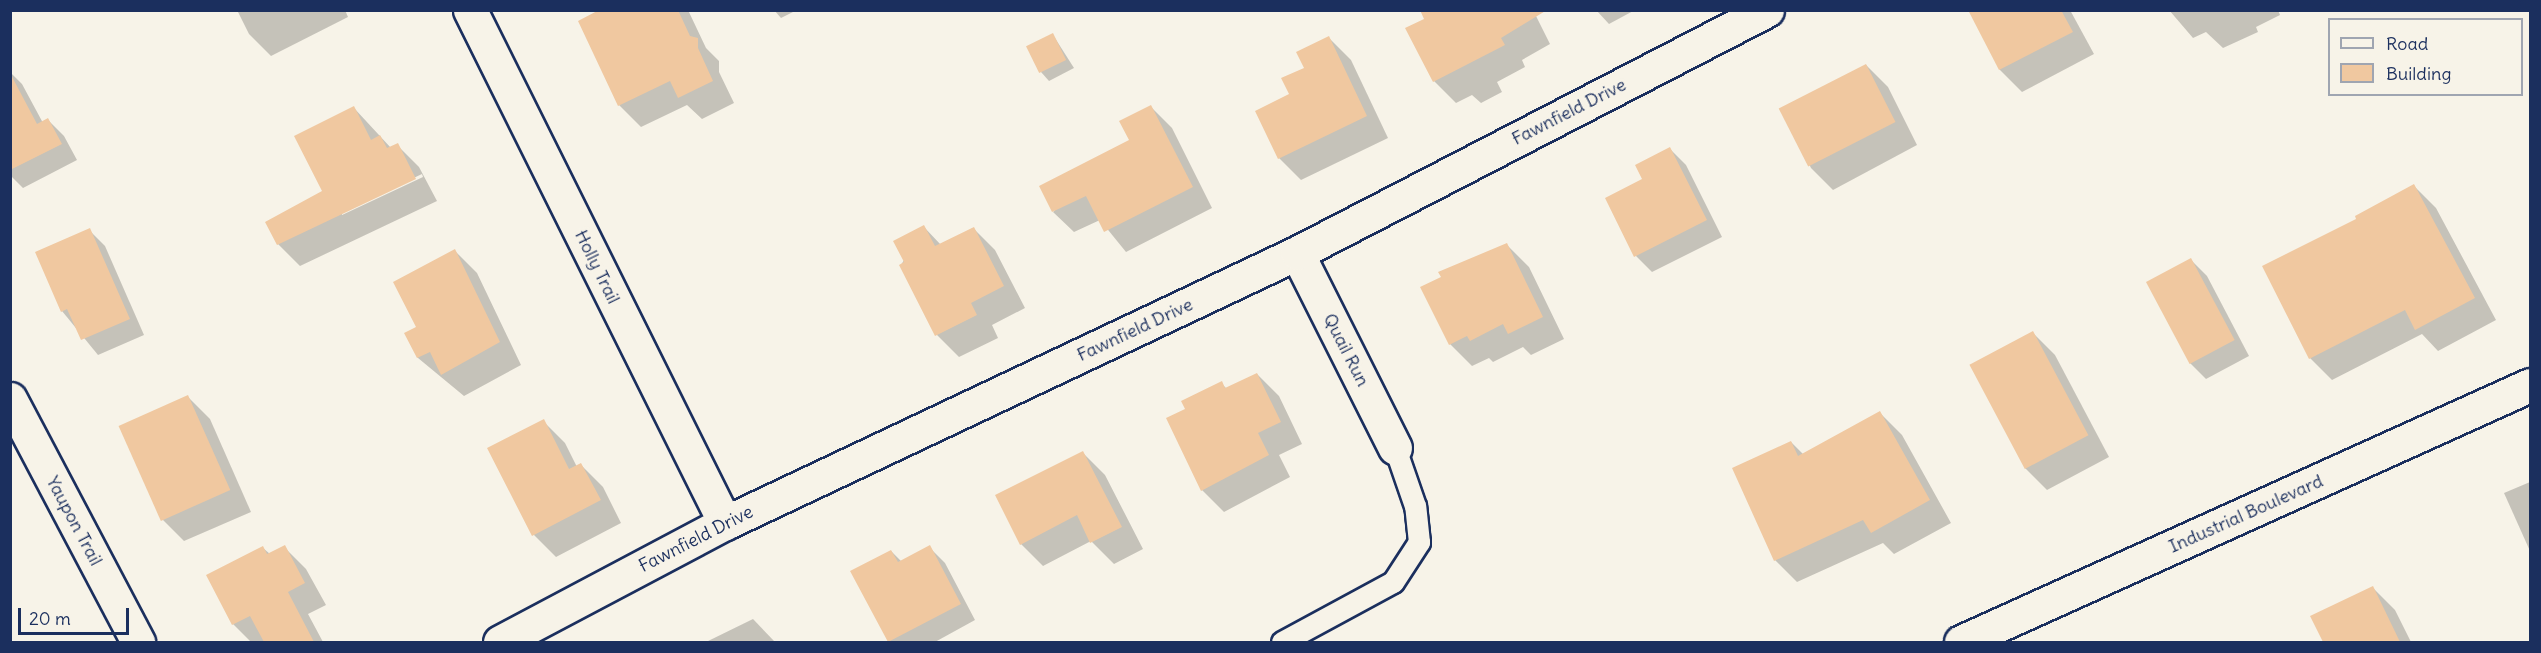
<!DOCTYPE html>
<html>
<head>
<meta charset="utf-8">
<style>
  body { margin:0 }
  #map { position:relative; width:2541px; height:653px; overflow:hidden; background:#f7f3e8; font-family:Delius,sans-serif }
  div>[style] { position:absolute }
  .shadow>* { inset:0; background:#0003 }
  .building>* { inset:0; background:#f0c8a0; transform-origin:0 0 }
  .roads { filter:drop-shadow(2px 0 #1b2f5e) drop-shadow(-2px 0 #1b2f5e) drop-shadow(0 2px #1b2f5e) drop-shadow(0 -2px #1b2f5e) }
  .lane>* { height:21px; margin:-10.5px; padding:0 10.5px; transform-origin:10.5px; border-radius:10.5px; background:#f7f3e8 }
  .street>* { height:33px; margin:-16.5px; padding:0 16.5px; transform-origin:16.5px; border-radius:16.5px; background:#f7f3e8 }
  span { translate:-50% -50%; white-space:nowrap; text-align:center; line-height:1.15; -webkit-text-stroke:6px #f7f3e8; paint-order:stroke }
  .street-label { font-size:18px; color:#1b2f5e }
  .frame { position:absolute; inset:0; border:12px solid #1b2f5e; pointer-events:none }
  .legend { position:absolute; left:2328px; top:18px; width:195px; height:78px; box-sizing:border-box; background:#f7f3e8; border:2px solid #9fa5b1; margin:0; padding:8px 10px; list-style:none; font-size:18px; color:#1b2f5e }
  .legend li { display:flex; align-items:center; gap:12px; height:30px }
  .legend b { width:30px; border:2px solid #9fa5b1 }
  .scale { position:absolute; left:18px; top:608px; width:111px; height:27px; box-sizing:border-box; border:3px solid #1b2f5e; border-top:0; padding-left:8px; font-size:18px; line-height:21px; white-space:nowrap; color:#1b2f5e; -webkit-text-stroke:4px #f7f3e8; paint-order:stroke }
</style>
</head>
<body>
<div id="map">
  <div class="shadow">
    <i style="clip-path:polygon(237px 10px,345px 10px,348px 17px,271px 56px,249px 34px)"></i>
    <i style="clip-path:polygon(599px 10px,688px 10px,706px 48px,719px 61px,719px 72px,734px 103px,702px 119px,687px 105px,641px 127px,619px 105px)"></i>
    <i style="clip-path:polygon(774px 10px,797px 10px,781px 18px)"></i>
    <i style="clip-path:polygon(1533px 10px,1550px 44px,1522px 60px,1525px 67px,1497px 82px,1502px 92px,1481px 103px,1472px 95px,1456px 103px,1434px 81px,1426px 19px)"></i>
    <i style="clip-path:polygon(1596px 10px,1635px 10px,1609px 24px)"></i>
    <i style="clip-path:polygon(1974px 10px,2070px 10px,2094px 54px,2022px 92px,2000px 70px,1970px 12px)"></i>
    <i style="clip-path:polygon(2169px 10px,2278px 10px,2280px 15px,2256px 27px,2258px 32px,2223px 48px,2206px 32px,2193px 38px)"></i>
    <i style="clip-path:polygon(1053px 35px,1074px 68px,1049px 81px,1041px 72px)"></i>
    <i style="clip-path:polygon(1329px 38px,1351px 60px,1388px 138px,1301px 180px,1279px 158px,1291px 95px)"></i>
    <i style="clip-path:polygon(1866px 65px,1888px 87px,1917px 145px,1833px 190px,1811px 168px,1781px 110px)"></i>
    <i style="clip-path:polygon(10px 72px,22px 84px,43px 123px,48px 120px,64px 136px,77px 160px,23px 188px,10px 175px)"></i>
    <i style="clip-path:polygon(1151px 107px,1172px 128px,1212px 208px,1126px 252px,1100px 220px,1074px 232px,1053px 212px,1131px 140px)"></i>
    <i style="clip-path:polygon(evenodd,354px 108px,391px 148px,397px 145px,419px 167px,437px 201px,300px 266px,278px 244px,324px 192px,354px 108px,422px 174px,423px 177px,342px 215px,342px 212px,422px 174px)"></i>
    <i style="clip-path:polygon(1670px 149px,1686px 165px,1722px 237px,1652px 272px,1636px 256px,1644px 180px)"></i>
    <i style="clip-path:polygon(2414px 186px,2436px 208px,2496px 320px,2438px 351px,2422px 334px,2332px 380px,2310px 358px,2358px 220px)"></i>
    <i style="clip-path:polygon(924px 227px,941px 245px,973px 228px,995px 250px,1025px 308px,992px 325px,998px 338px,959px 357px,937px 335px,901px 265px)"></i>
    <i style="clip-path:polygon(89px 230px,105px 246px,144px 335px,98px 355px,62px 311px)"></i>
    <i style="clip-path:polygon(1507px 245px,1529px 267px,1564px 339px,1531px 355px,1523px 347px,1493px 362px,1489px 358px,1472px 366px,1450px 344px)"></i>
    <i style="clip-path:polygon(455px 251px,477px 273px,521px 365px,464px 396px,418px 358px,406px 334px,418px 327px)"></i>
    <i style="clip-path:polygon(2191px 260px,2207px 276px,2249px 356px,2206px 379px,2190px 363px)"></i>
    <i style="clip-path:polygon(2033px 333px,2055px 355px,2109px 457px,2047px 490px,2025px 468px)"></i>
    <i style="clip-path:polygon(1257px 374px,1279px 396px,1302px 444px,1279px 455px,1290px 477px,1224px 512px,1202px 490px,1187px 409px,1221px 383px,1227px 389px)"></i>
    <i style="clip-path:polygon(188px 397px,210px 419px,251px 512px,184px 541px,162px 519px)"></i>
    <i style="clip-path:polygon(1880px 413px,1902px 435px,1951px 523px,1894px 554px,1883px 543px,1797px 582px,1775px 560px,1791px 442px,1804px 455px)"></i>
    <i style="clip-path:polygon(543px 421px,565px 443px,577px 467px,581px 465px,603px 487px,621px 523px,556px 557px,534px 535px)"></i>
    <i style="clip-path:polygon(1083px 453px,1105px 475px,1143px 549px,1114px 564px,1091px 541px,1043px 566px,1021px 544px)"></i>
    <i style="clip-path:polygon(2530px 482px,2530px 551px,2504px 493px)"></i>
    <i style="clip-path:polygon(284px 547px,306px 569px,326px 605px,308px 614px,323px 642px,251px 642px,233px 624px,263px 548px,270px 554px)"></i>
    <i style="clip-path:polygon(929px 547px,945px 563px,975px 620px,935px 642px,889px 642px,852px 572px,891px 551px,902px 562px)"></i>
    <i style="clip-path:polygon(2373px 588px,2395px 610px,2411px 642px,2324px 642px,2312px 617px)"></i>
    <i style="clip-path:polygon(753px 619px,775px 642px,706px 642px)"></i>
  </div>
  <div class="building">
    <i style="clip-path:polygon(599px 10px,678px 10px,690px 36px,698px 38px,698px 48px,713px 81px,678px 98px,670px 81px,618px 106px,578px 21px)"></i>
    <i style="clip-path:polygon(1420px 10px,1547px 10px,1501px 38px,1505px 45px,1433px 82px,1405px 28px,1424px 19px)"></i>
    <i style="clip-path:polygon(1968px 10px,2061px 10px,2073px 32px,1999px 70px)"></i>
    <i style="left:1053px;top:33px;width:30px;height:30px;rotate:64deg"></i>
    <i style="clip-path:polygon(1329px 36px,1367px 116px,1278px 159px,1255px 111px,1289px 94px,1281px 78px,1304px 68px,1296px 52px)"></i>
    <i style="left:1866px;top:64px;width:65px;height:98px;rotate:63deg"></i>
    <i style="clip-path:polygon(10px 73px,37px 124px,48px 118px,62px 144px,10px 170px)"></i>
    <i style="clip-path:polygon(1151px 105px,1193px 187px,1104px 232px,1086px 196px,1052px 212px,1039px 186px,1129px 140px,1119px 121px)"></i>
    <i style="clip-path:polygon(354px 106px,371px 140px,380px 135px,387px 148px,398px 143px,416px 179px,277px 245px,265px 222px,322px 191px,294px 136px)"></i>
    <i style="clip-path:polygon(1670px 147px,1707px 220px,1634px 257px,1605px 198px,1642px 179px,1635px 165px)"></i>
    <i style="clip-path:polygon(2414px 184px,2475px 298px,2415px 330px,2405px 310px,2309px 359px,2262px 266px,2356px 219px,2355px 216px)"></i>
    <i style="clip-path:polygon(924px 225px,935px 246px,974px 227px,1004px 286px,971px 303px,977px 315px,935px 336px,899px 265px,904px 262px,893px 241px)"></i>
    <i style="clip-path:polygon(90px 228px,130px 319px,81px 340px,67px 309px,61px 312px,35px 252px)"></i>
    <i style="clip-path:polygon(1507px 243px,1543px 317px,1508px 334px,1503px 324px,1470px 341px,1467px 336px,1449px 345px,1420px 287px,1441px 277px,1438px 272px)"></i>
    <i style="clip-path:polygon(455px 249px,500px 342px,441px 375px,430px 352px,417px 358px,404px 333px,416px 327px,393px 282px)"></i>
    <i style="left:2191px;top:258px;width:93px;height:51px;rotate:62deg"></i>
    <i style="left:2033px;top:331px;width:118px;height:72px;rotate:62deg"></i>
    <i style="clip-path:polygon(1257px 373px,1281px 422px,1258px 433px,1269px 455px,1201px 491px,1166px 418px,1185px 409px,1181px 401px,1222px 381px,1225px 388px)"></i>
    <i style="left:188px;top:395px;width:104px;height:76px;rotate:66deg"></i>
    <i style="clip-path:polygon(1880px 411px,1930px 500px,1871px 533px,1863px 520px,1774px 561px,1732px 468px,1791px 441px,1798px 456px)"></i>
    <i style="clip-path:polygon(544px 419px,569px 469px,581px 463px,601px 500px,532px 536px,487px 448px)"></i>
    <i style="clip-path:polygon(1083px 451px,1122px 527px,1090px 543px,1077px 515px,1020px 545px,995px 495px)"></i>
    <i style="clip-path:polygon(285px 545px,305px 583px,288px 592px,314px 642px,264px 642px,250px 616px,232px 625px,206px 575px,263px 546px,267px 554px)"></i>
    <i style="clip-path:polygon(930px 545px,961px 604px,888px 642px,850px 571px,891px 550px,898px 562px)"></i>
    <i style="clip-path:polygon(2373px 586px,2400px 642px,2323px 642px,2310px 616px)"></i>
  </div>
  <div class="roads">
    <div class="lane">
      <i style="left:1282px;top:642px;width:126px;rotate:-28.4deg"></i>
      <i style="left:1393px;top:582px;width:48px;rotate:-57deg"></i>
      <i style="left:1419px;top:542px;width:36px;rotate:-96deg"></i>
      <i style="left:1415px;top:506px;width:61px;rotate:-109deg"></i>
    </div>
    <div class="street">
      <i style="left:470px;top:10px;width:573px;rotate:63.57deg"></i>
      <i style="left:1297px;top:253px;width:218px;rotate:63.3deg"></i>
      <i style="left:10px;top:399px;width:275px;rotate:62.2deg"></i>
      <i style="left:500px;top:642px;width:255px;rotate:-27.9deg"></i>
      <i style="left:725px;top:523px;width:633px;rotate:-25.27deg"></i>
      <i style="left:1297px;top:253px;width:529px;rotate:-27.34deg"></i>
      <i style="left:1961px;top:642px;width:624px;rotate:-24.31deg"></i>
    </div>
  </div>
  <div class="street-label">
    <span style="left:1569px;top:112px;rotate:-27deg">Fawnfield Drive</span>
    <span style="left:597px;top:267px;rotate:64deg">Holly Trail</span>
    <span style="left:1135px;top:330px;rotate:-25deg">Fawnfield Drive</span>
    <span style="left:1346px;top:350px;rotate:63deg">Quail Run</span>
    <span style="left:2246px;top:514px;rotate:-24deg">Industrial Boulevard</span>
    <span style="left:74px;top:521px;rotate:62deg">Yaupon Trail</span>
    <span style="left:696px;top:539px;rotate:-27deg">Fawnfield Drive</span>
  </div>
  <div class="frame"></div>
  <ul class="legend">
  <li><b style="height:8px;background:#f7f3e8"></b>Road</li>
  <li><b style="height:16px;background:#f0c8a0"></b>Building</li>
  </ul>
  <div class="scale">20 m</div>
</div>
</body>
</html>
